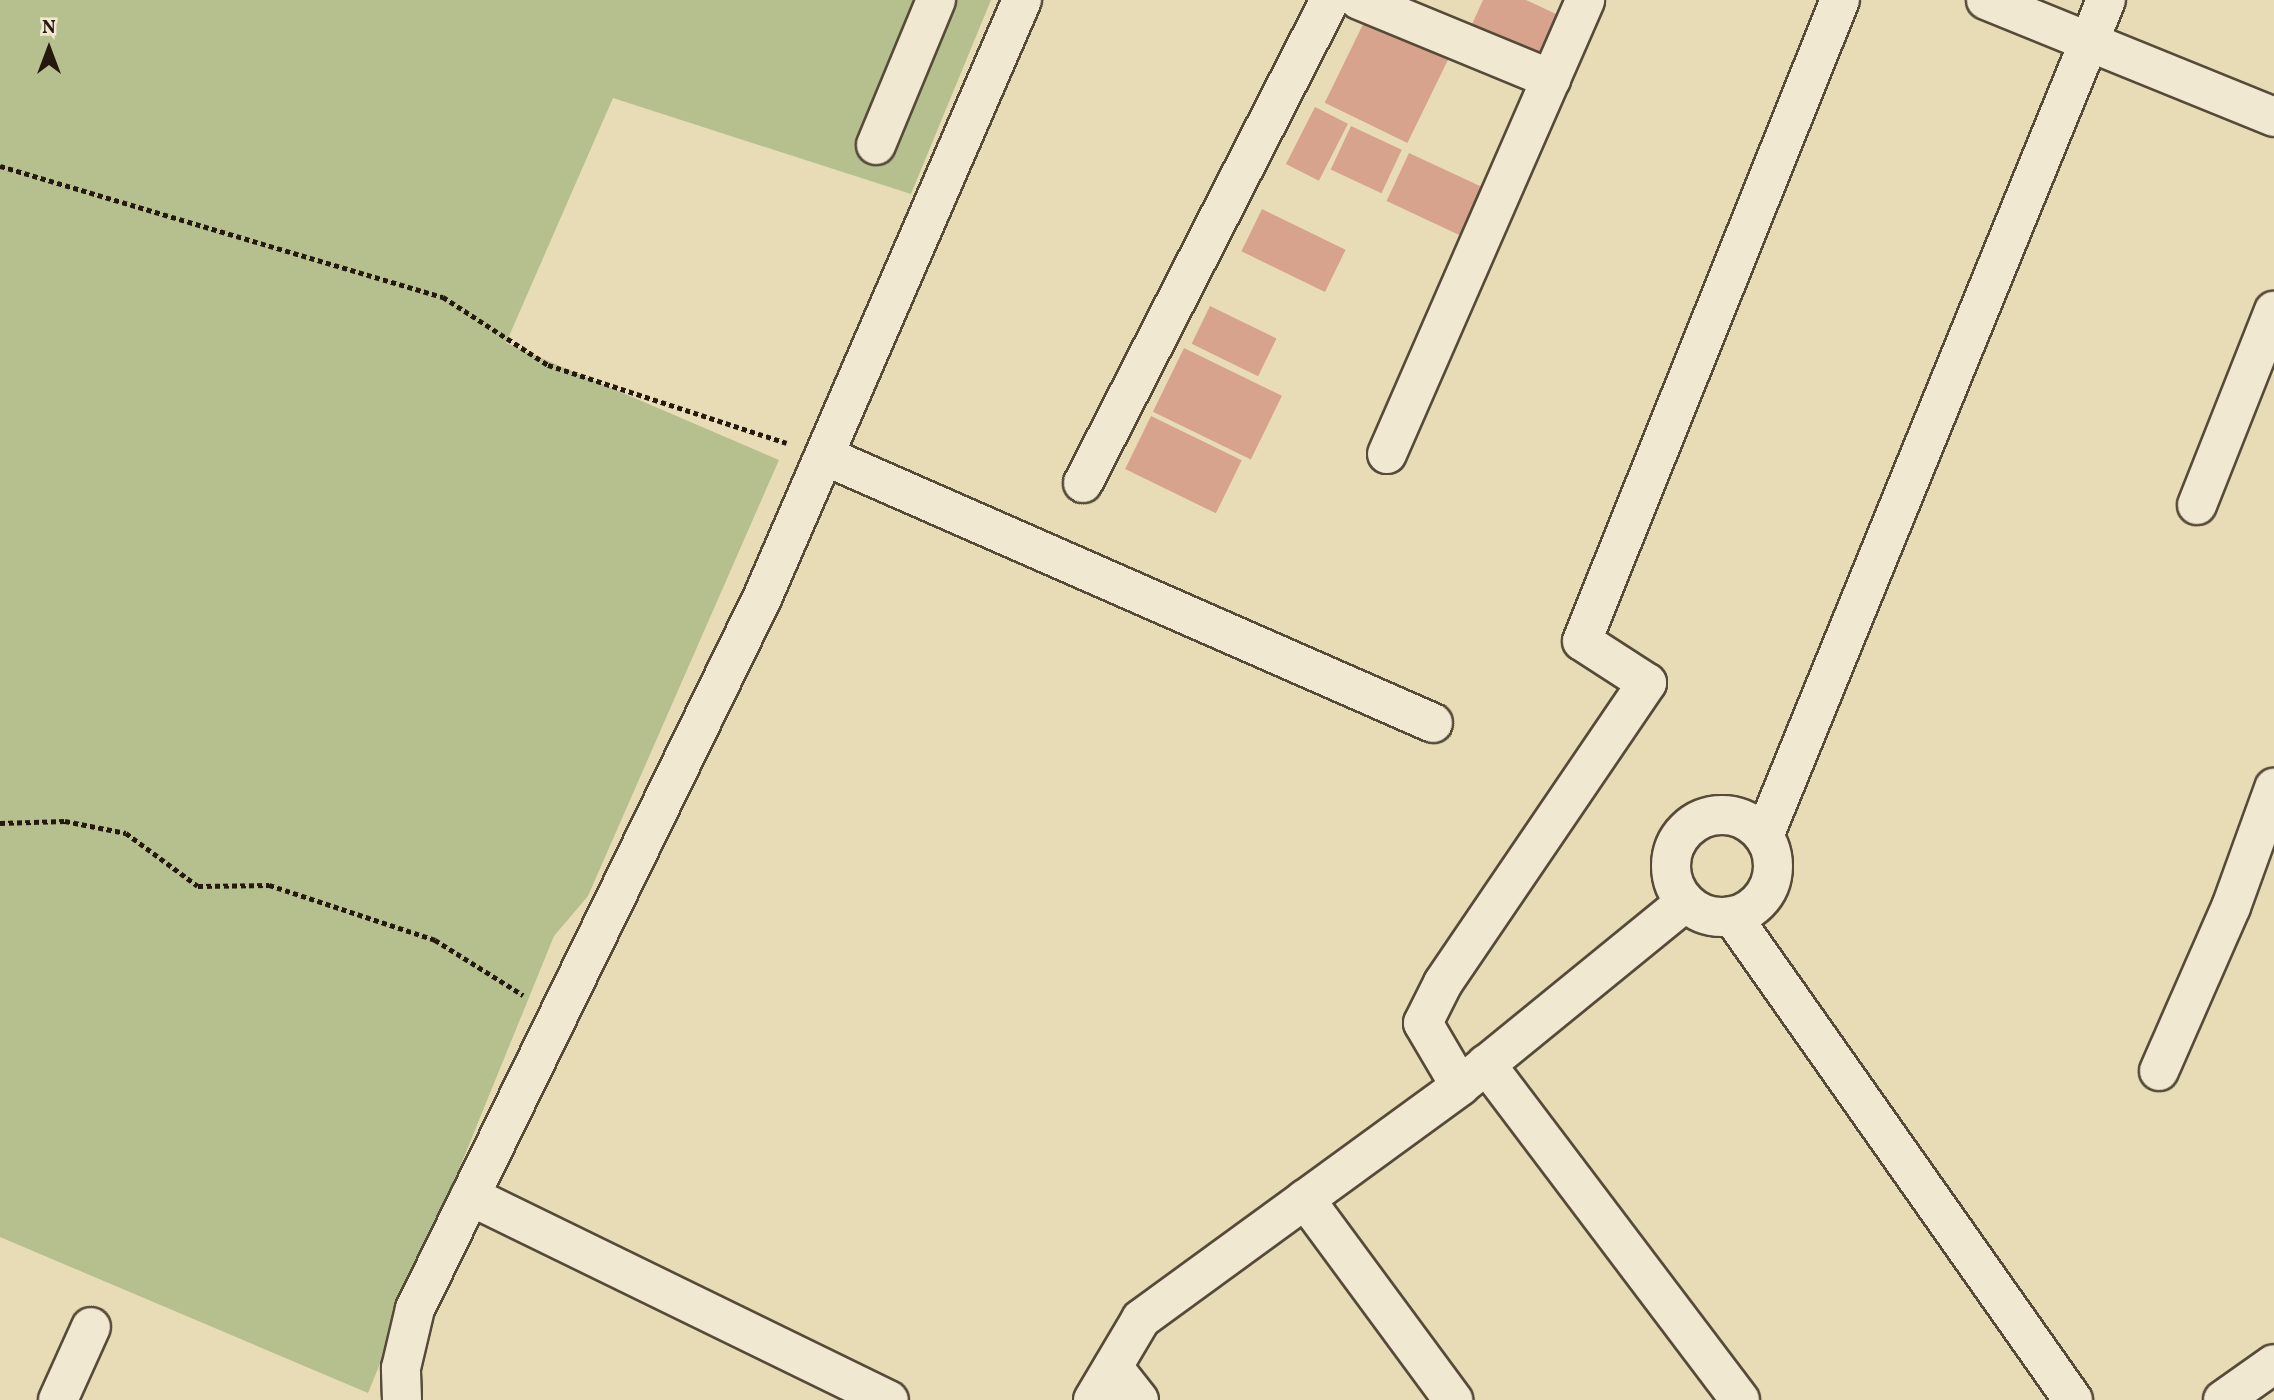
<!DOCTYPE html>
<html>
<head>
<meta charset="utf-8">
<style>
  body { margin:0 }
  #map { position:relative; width:2274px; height:1400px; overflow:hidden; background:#e8dcb6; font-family:Vollkorn,serif }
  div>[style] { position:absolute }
  .green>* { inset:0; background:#b5c08e }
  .building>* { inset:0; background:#d8a38c; transform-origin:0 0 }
  .path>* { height:4.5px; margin-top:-2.25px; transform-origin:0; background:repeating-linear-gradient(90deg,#25190f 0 5px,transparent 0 8.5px) }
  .roads { filter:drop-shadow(2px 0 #564a39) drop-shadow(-2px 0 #564a39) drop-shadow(0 2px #564a39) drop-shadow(0 -2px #564a39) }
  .minor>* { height:38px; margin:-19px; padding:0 19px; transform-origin:19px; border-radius:19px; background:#f0e8d0 }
  .minor>.ring { margin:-19px; padding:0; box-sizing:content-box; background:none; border:38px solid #f0e8d0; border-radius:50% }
  span { translate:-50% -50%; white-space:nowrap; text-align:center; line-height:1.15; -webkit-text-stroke:6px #f0e8d0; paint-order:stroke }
  .north { position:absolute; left:14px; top:14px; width:70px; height:70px; -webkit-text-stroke:5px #f0e8d0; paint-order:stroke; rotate:0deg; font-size:19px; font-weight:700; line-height:28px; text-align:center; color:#25190f }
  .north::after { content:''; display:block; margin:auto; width:24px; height:32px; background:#25190f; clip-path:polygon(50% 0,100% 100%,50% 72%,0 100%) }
</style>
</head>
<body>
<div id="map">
  <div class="green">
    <i style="clip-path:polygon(0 0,991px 0,911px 194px,613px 98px,506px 343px,779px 460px,588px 896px,554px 936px,368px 1393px,0 1237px)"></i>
  </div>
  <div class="building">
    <i style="clip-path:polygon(1483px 0,1526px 0,1567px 19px,1543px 71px,1467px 35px)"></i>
    <i style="left:1369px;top:12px;width:92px;height:101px;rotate:26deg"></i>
    <i style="left:1315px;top:107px;width:37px;height:64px;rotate:27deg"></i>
    <i style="left:1351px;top:126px;width:56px;height:48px;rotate:25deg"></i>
    <i style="left:1409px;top:153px;width:86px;height:53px;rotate:25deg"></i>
    <i style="left:1262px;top:209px;width:93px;height:47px;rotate:26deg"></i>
    <i style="left:1210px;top:306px;width:74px;height:42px;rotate:26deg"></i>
    <i style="left:1184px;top:348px;width:109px;height:71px;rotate:26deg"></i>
    <i style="left:1151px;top:416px;width:101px;height:59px;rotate:26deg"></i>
  </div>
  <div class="path">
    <i style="left:0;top:166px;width:462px;rotate:16.5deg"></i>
    <i style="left:443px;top:297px;width:125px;rotate:32.9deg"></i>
    <i style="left:548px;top:365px;width:251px;rotate:18.1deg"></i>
    <i style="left:0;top:823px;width:65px;rotate:-1.8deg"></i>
    <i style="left:65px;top:821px;width:62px;rotate:11.1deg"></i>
    <i style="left:126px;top:833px;width:89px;rotate:36.4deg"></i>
    <i style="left:198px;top:886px;width:71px;rotate:-0.8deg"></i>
    <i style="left:269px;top:885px;width:175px;rotate:18.3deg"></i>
    <i style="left:435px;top:940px;width:104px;rotate:32deg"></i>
  </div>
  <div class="roads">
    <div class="minor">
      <i style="left:1359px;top:0;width:208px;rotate:22.4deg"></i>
      <i style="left:1986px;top:0;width:311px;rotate:22.1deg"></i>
      <i style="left:876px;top:145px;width:157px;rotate:-67.5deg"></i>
      <i style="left:1387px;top:454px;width:495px;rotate:-66.4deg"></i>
      <i style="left:825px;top:456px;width:664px;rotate:23.71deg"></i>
      <i style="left:1083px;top:483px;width:542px;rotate:-62.92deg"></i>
      <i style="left:2197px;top:505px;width:209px;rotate:-68.4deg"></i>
      <i class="ring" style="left:1671px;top:815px;width:64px;height:64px"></i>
      <i style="left:1764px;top:836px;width:903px;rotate:-67.75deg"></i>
      <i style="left:1732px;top:916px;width:592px;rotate:54.83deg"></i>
      <i style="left:1486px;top:1064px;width:421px;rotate:52.9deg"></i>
      <i style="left:2159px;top:1071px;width:179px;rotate:-66.3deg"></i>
      <i style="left:2231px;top:907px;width:127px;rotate:-70.1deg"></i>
      <i style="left:1460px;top:1086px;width:73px;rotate:-120.4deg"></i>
      <i style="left:1423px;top:1023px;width:45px;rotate:-63.4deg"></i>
      <i style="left:1443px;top:983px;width:363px;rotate:-55.8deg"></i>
      <i style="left:1647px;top:683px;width:77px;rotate:-147.1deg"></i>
      <i style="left:1582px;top:641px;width:691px;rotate:-68.08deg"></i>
      <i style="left:470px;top:1196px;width:466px;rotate:26deg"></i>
      <i style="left:1305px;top:1199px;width:250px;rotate:53.6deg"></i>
      <i style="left:1113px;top:1367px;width:42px;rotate:51.8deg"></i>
      <i style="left:58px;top:1400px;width:80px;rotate:-65.7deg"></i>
      <i style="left:402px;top:1400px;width:32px;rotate:-92deg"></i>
      <i style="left:401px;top:1368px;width:61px;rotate:-76.7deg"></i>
      <i style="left:415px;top:1309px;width:793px;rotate:-63.98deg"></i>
      <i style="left:763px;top:596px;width:650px;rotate:-66.51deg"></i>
      <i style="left:1093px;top:1400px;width:94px;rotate:-59.3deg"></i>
      <i style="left:1141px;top:1319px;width:395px;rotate:-36.1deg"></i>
      <i style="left:1460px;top:1086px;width:291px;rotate:-39.2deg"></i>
      <i style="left:2223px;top:1400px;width:62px;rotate:-35.2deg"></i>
    </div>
  </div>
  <div class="north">N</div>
</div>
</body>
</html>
